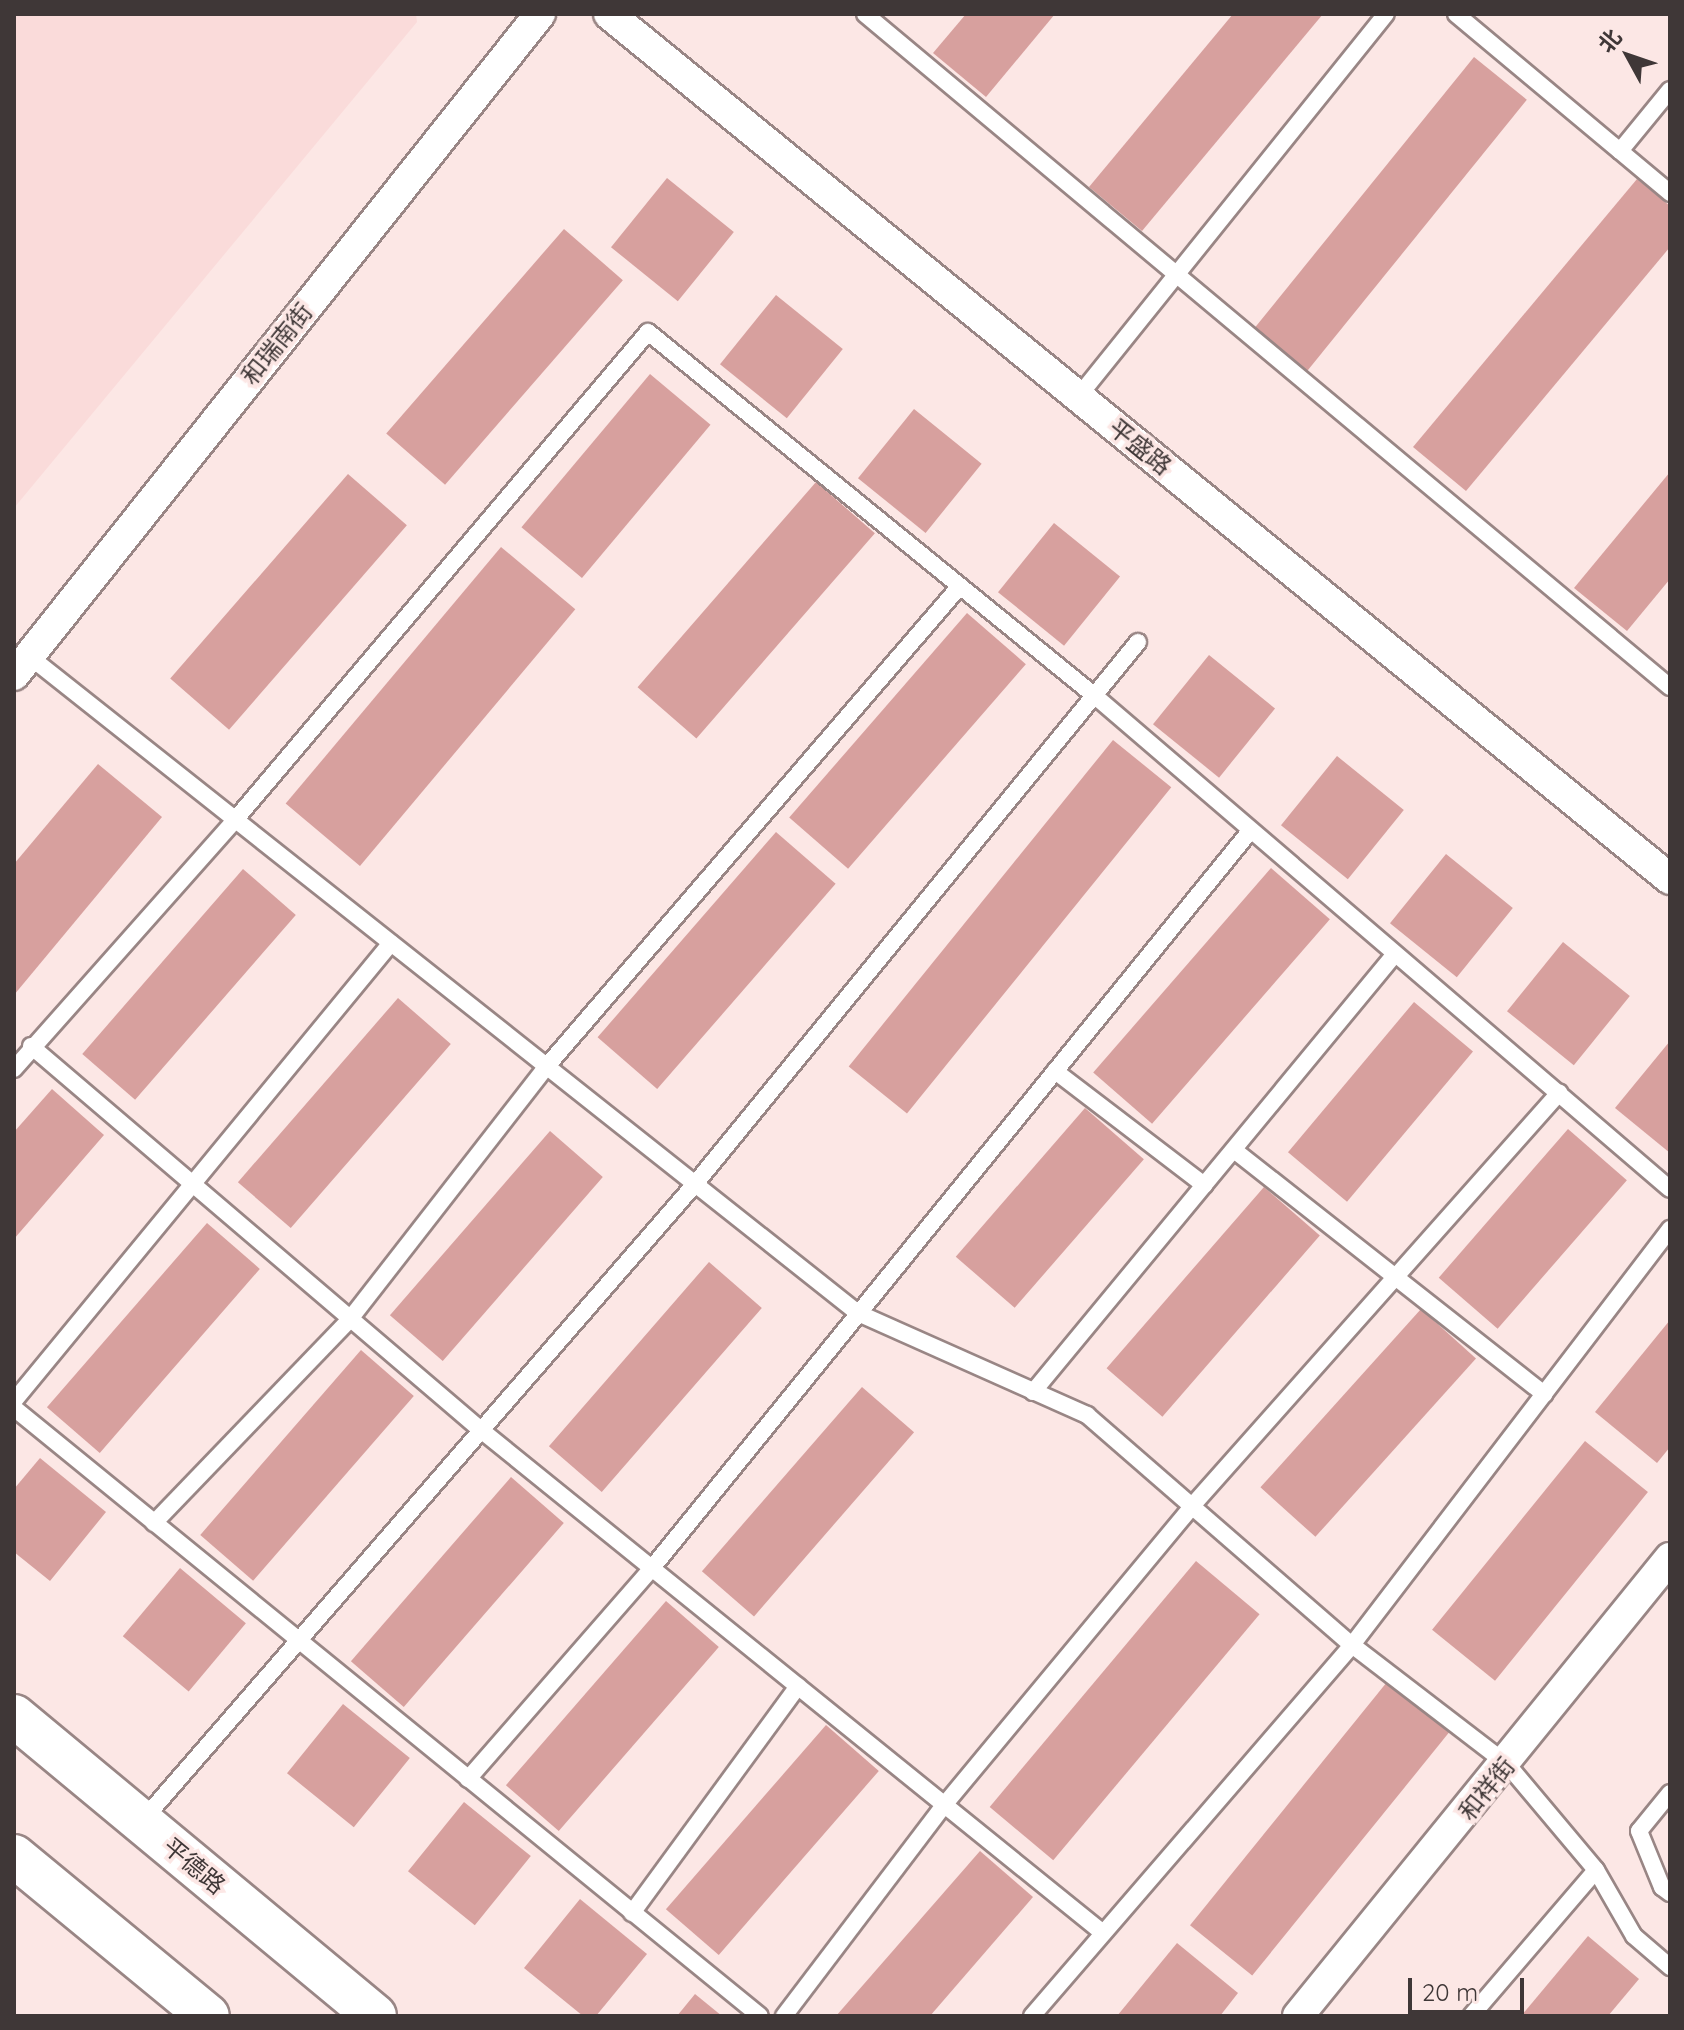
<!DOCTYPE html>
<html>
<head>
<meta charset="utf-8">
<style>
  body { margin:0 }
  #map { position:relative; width:1684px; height:2030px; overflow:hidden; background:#fce7e5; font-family:Quicksand,"Noto Sans SC",sans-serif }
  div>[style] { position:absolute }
  .built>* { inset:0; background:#fadbda }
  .building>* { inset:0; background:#d7a09e; transform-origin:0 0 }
  .roads { filter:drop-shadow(2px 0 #998685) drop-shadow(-2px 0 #998685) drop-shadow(0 2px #998685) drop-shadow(0 -2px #998685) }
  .lane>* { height:16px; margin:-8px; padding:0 8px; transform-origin:8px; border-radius:8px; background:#fff }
  .street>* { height:30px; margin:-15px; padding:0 15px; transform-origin:15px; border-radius:15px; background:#fff }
  .secondary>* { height:42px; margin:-21px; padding:0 21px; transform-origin:21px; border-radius:21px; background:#fff }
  span { translate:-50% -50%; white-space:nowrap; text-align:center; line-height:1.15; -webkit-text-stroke:7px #fce7e5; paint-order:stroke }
  .street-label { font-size:24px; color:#3f3737 }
  .frame { position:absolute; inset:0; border:16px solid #3f3737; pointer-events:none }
  .north { position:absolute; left:1588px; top:16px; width:80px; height:80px; -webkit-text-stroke:6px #fce7e5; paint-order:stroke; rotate:310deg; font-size:22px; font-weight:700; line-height:32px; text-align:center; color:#3f3737 }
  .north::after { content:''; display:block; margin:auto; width:28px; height:36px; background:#3f3737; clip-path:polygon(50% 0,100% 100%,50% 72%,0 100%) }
  .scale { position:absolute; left:1408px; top:1978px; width:116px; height:36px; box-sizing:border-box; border:4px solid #3f3737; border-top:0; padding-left:10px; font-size:24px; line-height:28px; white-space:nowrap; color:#3f3737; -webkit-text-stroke:6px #fce7e5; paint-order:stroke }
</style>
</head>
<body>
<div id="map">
  <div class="built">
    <i style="clip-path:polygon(14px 14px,416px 14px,417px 22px,14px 508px)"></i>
  </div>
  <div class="building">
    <i style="clip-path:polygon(966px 14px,1055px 14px,986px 97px,933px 53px)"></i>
    <i style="clip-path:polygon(1233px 14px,1323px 14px,1142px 231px,1089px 187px)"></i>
    <i style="left:1474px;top:57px;width:68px;height:349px;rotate:39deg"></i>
    <i style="left:667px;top:178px;width:86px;height:89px;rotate:39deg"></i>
    <i style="clip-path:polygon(1637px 179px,1670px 206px,1670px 247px,1466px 491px,1413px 447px)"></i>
    <i style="left:564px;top:229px;width:78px;height:271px;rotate:41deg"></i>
    <i style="left:776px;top:295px;width:86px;height:89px;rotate:39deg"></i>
    <i style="left:650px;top:374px;width:79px;height:200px;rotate:40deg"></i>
    <i style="left:914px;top:409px;width:87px;height:89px;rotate:39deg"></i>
    <i style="clip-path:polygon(1670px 472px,1670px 579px,1627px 631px,1574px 588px)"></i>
    <i style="left:348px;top:474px;width:78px;height:271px;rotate:41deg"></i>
    <i style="left:816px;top:482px;width:78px;height:272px;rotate:41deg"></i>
    <i style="left:1054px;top:523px;width:85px;height:89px;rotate:39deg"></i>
    <i style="left:501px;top:547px;width:97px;height:335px;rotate:40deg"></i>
    <i style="left:967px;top:613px;width:78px;height:271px;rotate:41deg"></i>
    <i style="left:1209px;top:655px;width:85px;height:89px;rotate:39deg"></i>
    <i style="left:1113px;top:740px;width:75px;height:420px;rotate:39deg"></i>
    <i style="left:1337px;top:756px;width:86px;height:89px;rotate:39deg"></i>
    <i style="clip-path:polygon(98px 764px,162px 817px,14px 995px,14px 864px)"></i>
    <i style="left:776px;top:832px;width:79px;height:272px;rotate:41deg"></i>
    <i style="left:1446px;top:854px;width:86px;height:89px;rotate:39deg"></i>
    <i style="left:1271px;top:868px;width:78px;height:271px;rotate:41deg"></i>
    <i style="left:243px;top:869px;width:70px;height:245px;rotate:41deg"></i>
    <i style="left:1563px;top:942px;width:86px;height:89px;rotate:39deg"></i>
    <i style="left:398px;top:998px;width:70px;height:244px;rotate:41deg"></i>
    <i style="left:1414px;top:1002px;width:77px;height:196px;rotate:40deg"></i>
    <i style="clip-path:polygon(1670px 1041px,1670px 1153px,1615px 1108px)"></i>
    <i style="clip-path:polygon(52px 1089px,104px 1135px,14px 1239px,14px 1132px)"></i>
    <i style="left:1085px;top:1108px;width:78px;height:197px;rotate:41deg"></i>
    <i style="left:1568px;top:1129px;width:78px;height:197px;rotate:41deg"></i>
    <i style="left:550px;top:1131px;width:70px;height:244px;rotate:41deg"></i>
    <i style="left:1264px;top:1187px;width:74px;height:240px;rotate:41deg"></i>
    <i style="left:207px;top:1223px;width:70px;height:244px;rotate:41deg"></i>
    <i style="left:709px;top:1262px;width:70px;height:244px;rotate:41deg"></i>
    <i style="left:1421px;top:1309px;width:74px;height:240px;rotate:42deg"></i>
    <i style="clip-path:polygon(1670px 1320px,1670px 1447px,1657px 1463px,1595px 1412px)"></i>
    <i style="left:361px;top:1350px;width:70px;height:245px;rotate:41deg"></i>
    <i style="left:862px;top:1387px;width:69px;height:244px;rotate:41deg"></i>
    <i style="left:1585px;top:1441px;width:81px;height:243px;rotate:39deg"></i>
    <i style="clip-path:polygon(40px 1458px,106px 1512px,50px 1581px,14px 1552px,14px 1489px)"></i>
    <i style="left:511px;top:1477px;width:70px;height:244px;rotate:41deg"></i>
    <i style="left:1196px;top:1561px;width:83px;height:321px;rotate:40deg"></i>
    <i style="left:180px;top:1568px;width:86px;height:89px;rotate:40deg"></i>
    <i style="left:666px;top:1601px;width:70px;height:244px;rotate:41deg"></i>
    <i style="left:1387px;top:1682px;width:80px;height:313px;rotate:39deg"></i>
    <i style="left:343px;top:1704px;width:86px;height:89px;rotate:39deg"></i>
    <i style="left:826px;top:1725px;width:70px;height:244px;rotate:41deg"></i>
    <i style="left:464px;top:1802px;width:86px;height:89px;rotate:39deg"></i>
    <i style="clip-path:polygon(980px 1851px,1033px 1897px,930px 2016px,836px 2016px)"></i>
    <i style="clip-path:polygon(580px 1899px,647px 1954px,596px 2016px,583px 2016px,524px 1968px)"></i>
    <i style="clip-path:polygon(1588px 1936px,1639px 1979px,1608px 2016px,1521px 2016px)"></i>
    <i style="clip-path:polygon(1177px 1943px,1238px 1993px,1220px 2016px,1117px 2016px)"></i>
    <i style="clip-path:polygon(695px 1994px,722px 2016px,677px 2016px)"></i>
  </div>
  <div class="roads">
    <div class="lane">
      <i style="left:865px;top:14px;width:1049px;rotate:39.9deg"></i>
      <i style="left:1456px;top:14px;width:279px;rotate:39.9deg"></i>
      <i style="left:1620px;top:151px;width:79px;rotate:-50.7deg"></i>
      <i style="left:1078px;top:397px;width:491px;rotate:-51.2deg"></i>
      <i style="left:29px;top:656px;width:1058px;rotate:38.4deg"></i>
      <i style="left:858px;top:1313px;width:251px;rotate:24deg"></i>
      <i style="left:1087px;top:1415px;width:351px;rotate:41deg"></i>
      <i style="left:1352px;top:1645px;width:195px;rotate:37.5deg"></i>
      <i style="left:1507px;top:1764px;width:138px;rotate:50deg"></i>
      <i style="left:1596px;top:1870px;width:76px;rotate:60.1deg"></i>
      <i style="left:1634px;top:1936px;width:48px;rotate:40.7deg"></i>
      <i style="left:31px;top:1046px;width:592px;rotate:40.48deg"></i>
      <i style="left:481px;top:1430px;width:800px;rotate:38.96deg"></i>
      <i style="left:14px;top:1069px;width:333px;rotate:-48.4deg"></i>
      <i style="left:235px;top:820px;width:639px;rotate:-49.76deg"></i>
      <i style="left:648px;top:332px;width:576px;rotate:39.16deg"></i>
      <i style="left:1095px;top:696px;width:757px;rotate:40.61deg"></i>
      <i style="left:1055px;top:1071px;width:188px;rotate:37.4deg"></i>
      <i style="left:1234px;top:1150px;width:395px;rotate:38.2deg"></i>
      <i style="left:1033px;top:1392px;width:568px;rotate:-50.43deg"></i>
      <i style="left:14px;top:1401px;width:593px;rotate:-50.54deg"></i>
      <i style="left:14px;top:1408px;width:962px;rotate:39.18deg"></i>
      <i style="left:154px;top:1523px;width:283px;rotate:-46.1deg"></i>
      <i style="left:350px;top:1319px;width:321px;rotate:-52.1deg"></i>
      <i style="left:547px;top:1066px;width:633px;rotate:-49.29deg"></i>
      <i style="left:468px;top:1779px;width:280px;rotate:-48.9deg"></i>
      <i style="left:652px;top:1568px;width:950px;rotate:-50.94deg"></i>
      <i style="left:1670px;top:1793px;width:49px;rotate:129.2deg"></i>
      <i style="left:1639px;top:1831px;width:61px;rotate:67.7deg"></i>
      <i style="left:1662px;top:1887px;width:10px;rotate:37deg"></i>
      <i style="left:142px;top:1821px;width:844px;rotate:-49.04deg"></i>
      <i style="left:695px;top:1184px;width:700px;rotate:-50.74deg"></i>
      <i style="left:632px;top:1913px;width:281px;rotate:-53.8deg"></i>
      <i style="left:784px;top:2016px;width:266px;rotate:-52.8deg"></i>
      <i style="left:945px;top:1804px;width:387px;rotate:-50.3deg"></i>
      <i style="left:1192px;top:1506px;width:553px;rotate:-48.38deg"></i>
      <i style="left:1032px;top:2016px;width:490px;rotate:-49.2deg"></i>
      <i style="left:1352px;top:1645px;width:524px;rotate:-52.6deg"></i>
      <i style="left:1471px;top:2016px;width:192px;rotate:-49.4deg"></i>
    </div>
    <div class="street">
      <i style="left:609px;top:14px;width:1369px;rotate:39.19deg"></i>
      <i style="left:14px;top:675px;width:845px;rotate:-51.49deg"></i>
      <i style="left:1298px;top:2016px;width:590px;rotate:-50.92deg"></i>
    </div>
    <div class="secondary">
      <i style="left:14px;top:1716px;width:469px;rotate:39.7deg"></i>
      <i style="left:14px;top:1856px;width:251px;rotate:39.5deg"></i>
    </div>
  </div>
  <div class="street-label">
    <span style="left:277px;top:344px;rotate:-51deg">和瑞南街</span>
    <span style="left:1140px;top:447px;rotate:39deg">平盛路</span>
    <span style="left:1487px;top:1789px;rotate:-51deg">和祥街</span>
    <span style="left:194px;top:1866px;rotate:40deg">平德路</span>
  </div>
  <div class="frame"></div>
  <div class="north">北</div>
  <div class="scale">20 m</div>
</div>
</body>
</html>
